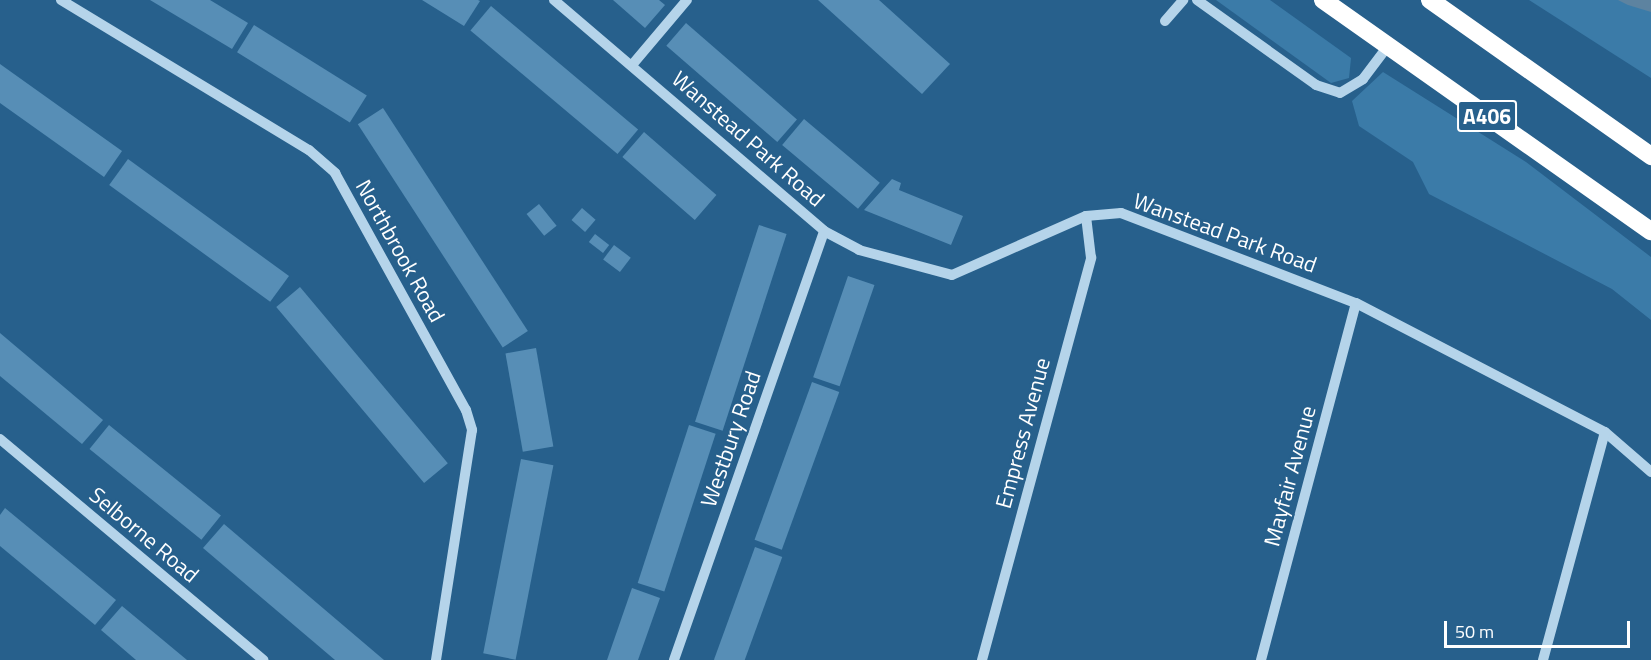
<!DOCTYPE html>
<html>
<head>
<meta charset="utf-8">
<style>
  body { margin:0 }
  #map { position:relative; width:1651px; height:660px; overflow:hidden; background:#27608c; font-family:"Titillium Web",sans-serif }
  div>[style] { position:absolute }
  .green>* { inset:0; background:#3b7ba8 }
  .water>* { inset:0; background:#5d83a0 }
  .building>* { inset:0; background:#578eb6; transform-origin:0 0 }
  .minor>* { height:10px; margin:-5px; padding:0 5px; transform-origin:5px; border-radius:5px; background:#b5d4ea }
  .highway>* { height:18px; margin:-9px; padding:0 9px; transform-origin:9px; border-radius:9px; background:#fff }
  span { translate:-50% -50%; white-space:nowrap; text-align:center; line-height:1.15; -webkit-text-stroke:4.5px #27608c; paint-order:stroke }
  .shield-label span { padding:2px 4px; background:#27608c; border:2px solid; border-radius:4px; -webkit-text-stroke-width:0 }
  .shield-label { font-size:21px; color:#fff; font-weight:700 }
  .street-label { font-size:22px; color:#fff }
  .scale { position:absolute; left:1444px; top:621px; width:186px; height:27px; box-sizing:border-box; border:3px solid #fff; border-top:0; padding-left:8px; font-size:18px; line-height:21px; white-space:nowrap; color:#fff; -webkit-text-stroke:4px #27608c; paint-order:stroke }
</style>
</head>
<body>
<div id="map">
  <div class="green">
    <i style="clip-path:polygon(1216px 0,1270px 0,1351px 58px,1349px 78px,1331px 83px)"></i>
    <i style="clip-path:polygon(1529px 0,1651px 0,1651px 78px)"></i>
    <i style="clip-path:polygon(1383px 72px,1526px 162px,1651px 257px,1651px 320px,1612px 289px,1429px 194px,1413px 162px,1359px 126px,1352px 101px)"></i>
  </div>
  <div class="water">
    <i style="clip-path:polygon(1618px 0,1651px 0,1651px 12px,1628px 5px)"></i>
  </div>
  <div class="building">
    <i style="clip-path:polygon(150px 0,210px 0,248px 23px,232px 49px)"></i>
    <i style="clip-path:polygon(422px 0,478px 0,480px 1px,464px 26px)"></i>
    <i style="clip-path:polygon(613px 0,659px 0,665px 5px,645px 28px)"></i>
    <i style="clip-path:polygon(818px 0,879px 0,950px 64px,922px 94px)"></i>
    <i style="left:491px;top:6px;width:192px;height:32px;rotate:40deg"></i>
    <i style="left:686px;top:23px;width:147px;height:30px;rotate:41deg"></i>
    <i style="left:254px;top:25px;width:133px;height:32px;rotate:32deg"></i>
    <i style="clip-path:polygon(0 64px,122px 151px,104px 177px,0 103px)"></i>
    <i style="left:383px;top:108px;width:266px;height:30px;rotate:57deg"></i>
    <i style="left:804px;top:119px;width:99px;height:34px;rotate:40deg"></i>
    <i style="left:644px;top:132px;width:96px;height:33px;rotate:41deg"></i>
    <i style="left:128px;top:159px;width:199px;height:32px;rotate:36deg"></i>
    <i style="clip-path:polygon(892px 179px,901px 183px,899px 190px,963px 216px,951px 245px,864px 210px)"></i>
    <i style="left:539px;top:204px;width:28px;height:16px;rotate:51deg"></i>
    <i style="left:582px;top:208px;width:18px;height:16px;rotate:41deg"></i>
    <i style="left:759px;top:225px;width:29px;height:207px;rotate:18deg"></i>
    <i style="left:595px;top:234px;width:18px;height:10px;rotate:38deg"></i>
    <i style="left:614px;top:245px;width:21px;height:18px;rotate:37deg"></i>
    <i style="left:848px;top:276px;width:28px;height:107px;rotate:19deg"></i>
    <i style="left:300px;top:287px;width:230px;height:31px;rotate:50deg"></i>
    <i style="clip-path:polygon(0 333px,103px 420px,82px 444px,0 376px)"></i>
    <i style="left:536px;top:348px;width:100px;height:31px;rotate:80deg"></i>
    <i style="left:812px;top:382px;width:29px;height:168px;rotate:20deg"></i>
    <i style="left:109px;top:425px;width:144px;height:31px;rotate:39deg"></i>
    <i style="left:689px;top:425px;width:28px;height:166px;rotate:18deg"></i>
    <i style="left:521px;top:459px;width:33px;height:198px;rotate:11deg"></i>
    <i style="clip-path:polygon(5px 508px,116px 600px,95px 625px,0 546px,0 515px)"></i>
    <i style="clip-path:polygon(224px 524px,384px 660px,335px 660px,203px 548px)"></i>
    <i style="left:755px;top:547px;width:29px;height:120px;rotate:20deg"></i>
    <i style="clip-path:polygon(632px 588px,660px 598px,638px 660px,607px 660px)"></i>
    <i style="clip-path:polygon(122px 606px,187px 660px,136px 660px,101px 630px)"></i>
  </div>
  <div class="minor">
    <i style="left:61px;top:0;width:290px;rotate:31.2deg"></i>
    <i style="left:309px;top:150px;width:35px;rotate:41deg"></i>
    <i style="left:335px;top:173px;width:271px;rotate:61.1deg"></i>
    <i style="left:466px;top:410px;width:21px;rotate:73deg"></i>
    <i style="left:472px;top:430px;width:233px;rotate:98.9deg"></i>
    <i style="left:554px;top:0;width:355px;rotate:40.5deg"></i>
    <i style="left:824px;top:231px;width:40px;rotate:28deg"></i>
    <i style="left:859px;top:250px;width:96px;rotate:15deg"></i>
    <i style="left:952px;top:275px;width:146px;rotate:-23.8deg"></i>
    <i style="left:1086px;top:216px;width:35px;rotate:-5deg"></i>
    <i style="left:1121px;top:213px;width:252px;rotate:21deg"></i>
    <i style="left:1356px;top:303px;width:280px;rotate:27.4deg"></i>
    <i style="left:1605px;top:432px;width:61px;rotate:41deg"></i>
    <i style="left:1197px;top:0;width:146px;rotate:35.5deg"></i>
    <i style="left:1316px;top:85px;width:25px;rotate:18deg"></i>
    <i style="left:1340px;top:93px;width:27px;rotate:-31deg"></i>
    <i style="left:1363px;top:79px;width:41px;rotate:-52.9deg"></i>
    <i style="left:1165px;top:21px;width:28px;rotate:-49deg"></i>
    <i style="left:632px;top:65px;width:85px;rotate:-49.8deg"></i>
    <i style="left:0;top:439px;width:344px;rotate:40deg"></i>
    <i style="left:674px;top:660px;width:454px;rotate:-70.7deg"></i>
    <i style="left:982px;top:660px;width:417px;rotate:-74.8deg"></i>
    <i style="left:1091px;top:258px;width:42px;rotate:-96.8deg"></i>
    <i style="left:1261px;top:660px;width:369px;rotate:-75.1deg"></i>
    <i style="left:1543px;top:660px;width:236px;rotate:-74.8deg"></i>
  </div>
  <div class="highway">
    <i style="left:1323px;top:0;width:401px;rotate:35.2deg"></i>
    <i style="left:1430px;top:0;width:271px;rotate:35.2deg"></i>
  </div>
  <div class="shield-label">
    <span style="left:1487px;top:116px">A406</span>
  </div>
  <div class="street-label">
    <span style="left:748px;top:139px;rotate:41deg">Wanstead Park Road</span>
    <span style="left:1225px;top:233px;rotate:20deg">Wanstead Park Road</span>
    <span style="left:400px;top:251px;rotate:61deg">Northbrook Road</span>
    <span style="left:1023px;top:433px;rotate:-75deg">Empress Avenue</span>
    <span style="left:731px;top:439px;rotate:-71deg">Westbury Road</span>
    <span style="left:1290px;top:476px;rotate:-75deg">Mayfair Avenue</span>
    <span style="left:144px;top:535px;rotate:40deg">Selborne Road</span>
  </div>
  <div class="scale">50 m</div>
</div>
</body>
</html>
